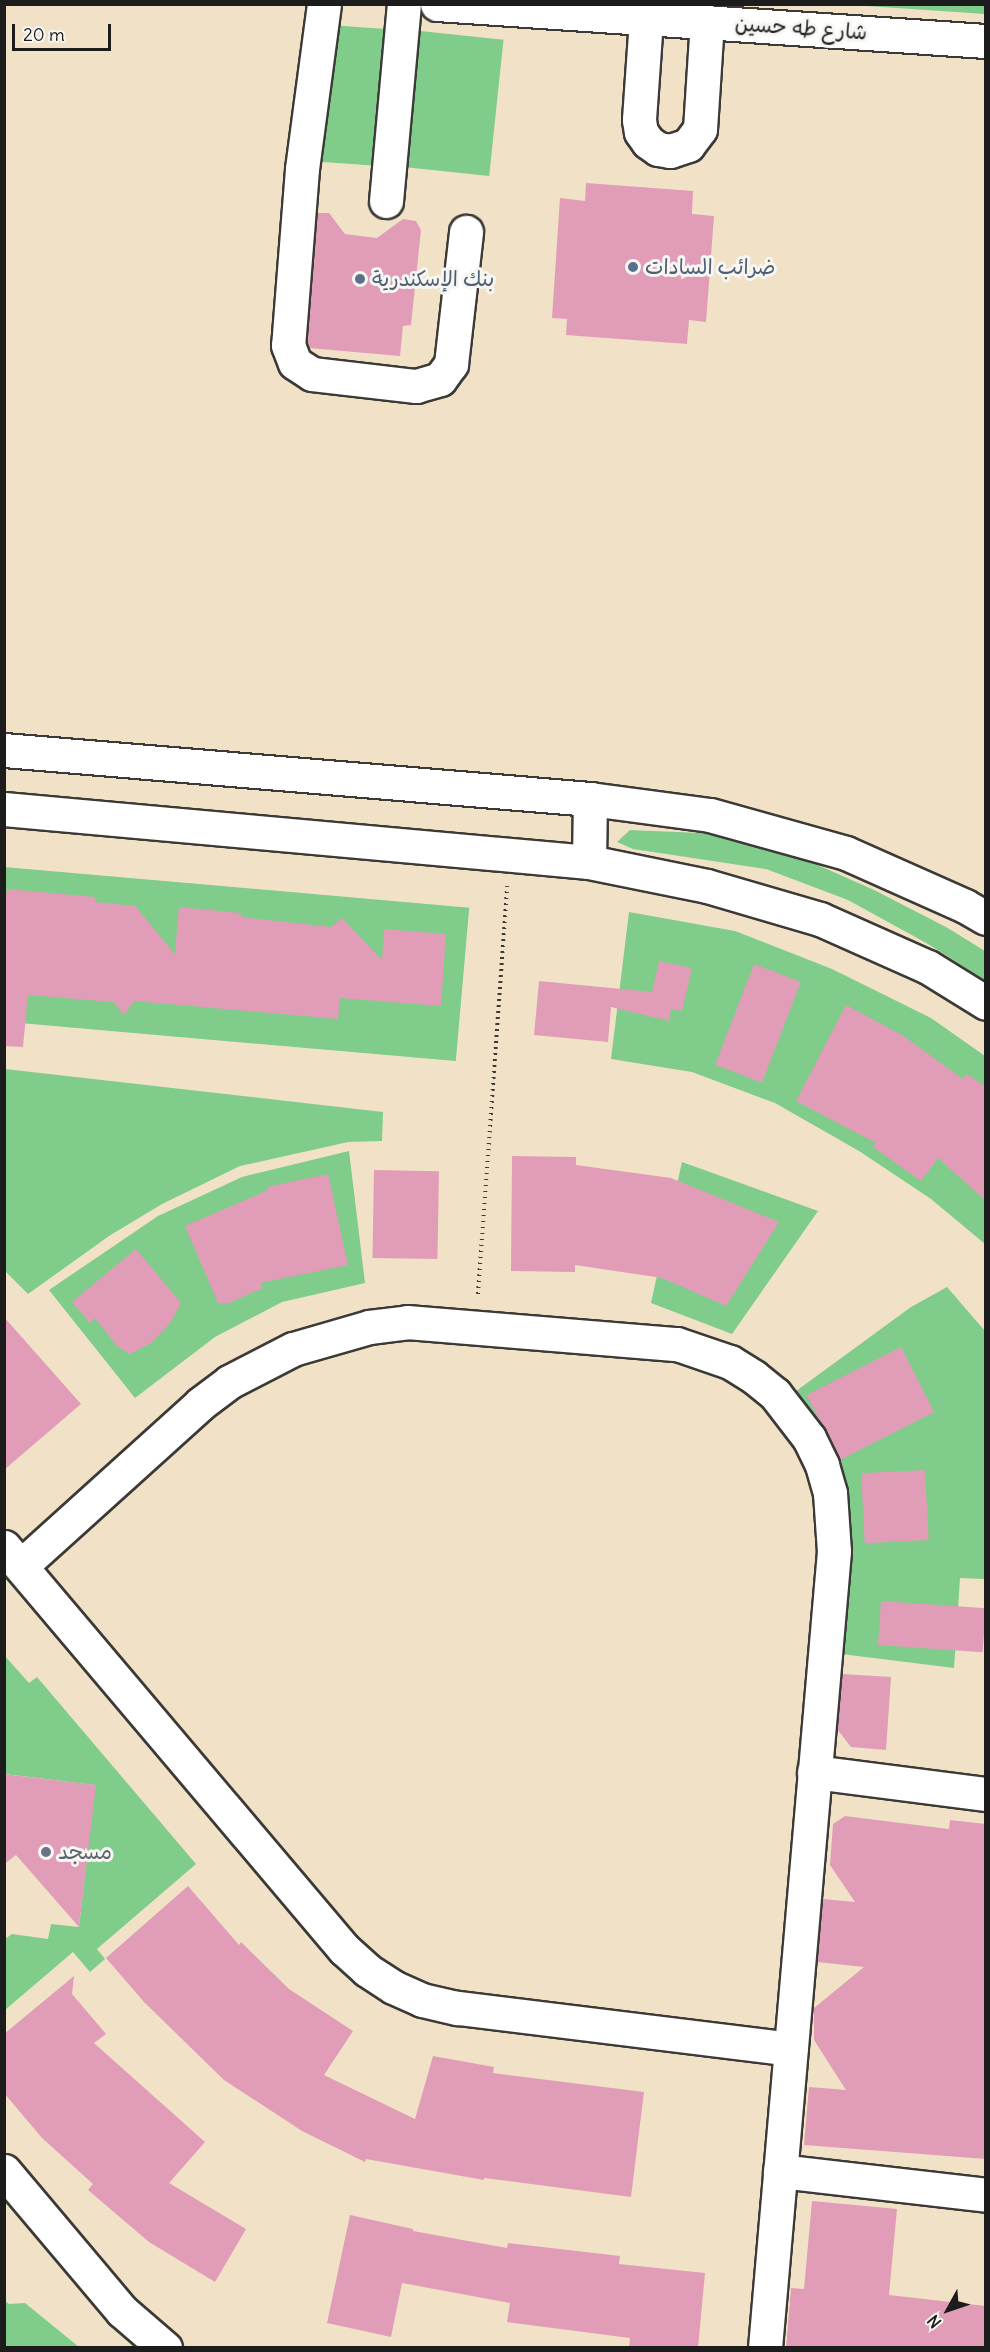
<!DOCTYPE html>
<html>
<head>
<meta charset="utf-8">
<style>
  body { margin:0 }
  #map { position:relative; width:990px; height:2352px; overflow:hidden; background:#f1e2c7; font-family:Delius,"Playpen Sans Arabic",sans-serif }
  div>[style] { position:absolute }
  .green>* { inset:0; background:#7fcc8b; transform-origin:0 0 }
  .building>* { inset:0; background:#e19db7; transform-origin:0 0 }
  .path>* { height:4px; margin-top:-2px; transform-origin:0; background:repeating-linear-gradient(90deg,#3c3a36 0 1.5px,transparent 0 6px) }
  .roads { filter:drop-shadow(2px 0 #3c3a36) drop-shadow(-2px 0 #3c3a36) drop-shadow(0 2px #3c3a36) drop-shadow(0 -2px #3c3a36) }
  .minor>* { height:33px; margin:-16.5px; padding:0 16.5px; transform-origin:16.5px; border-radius:16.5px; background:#fff }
  .major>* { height:33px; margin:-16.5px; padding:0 16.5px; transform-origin:16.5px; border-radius:16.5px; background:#fff }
  .dots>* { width:16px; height:16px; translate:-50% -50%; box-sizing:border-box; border:3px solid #f6f6f2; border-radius:50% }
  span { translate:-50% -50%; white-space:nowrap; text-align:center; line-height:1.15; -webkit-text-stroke:6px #f6f6f2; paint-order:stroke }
  .street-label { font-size:21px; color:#1c1c1c }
  .service-label { font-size:21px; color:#4e5e75 }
  .left { translate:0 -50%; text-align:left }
  .worship-label { font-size:21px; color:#5b616d }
  .frame { position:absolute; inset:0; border:6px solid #1c1c1c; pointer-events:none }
  .north { position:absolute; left:918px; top:2280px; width:60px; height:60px; -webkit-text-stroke:4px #f6f6f2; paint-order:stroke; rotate:230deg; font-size:16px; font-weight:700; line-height:24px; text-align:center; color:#1c1c1c }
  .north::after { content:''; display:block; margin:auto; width:21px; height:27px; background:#1c1c1c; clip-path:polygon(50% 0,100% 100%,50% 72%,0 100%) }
  .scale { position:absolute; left:12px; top:24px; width:99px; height:27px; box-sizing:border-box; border:3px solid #1c1c1c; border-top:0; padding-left:8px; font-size:18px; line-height:21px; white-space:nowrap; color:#1c1c1c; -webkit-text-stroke:4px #f6f6f2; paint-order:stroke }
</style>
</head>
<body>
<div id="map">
  <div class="green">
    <i style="clip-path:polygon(852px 5px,985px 5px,985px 14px)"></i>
    <i style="left:329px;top:25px;width:61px;height:137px;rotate:4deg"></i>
    <i style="left:411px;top:30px;width:93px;height:137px;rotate:6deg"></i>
    <i style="clip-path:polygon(630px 830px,701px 833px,746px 842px,811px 862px,874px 890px,946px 927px,985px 951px,985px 980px,928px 944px,848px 900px,766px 869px,633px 849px,617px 842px)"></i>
    <i style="left:4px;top:867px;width:467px;height:154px;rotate:5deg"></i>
    <i style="clip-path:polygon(629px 912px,735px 931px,832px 969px,931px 1018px,985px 1056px,985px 1244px,931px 1199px,859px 1151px,775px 1103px,692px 1072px,611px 1059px)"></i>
    <i style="clip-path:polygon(5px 1069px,383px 1112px,382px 1141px,348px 1142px,240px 1166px,162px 1204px,109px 1236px,28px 1294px,5px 1271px)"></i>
    <i style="clip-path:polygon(349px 1151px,365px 1283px,282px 1302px,215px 1337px,135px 1398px,49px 1290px,158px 1216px,242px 1177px)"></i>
    <i style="clip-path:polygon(682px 1162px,818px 1211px,732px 1334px,651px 1303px)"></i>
    <i style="clip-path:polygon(947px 1287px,985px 1331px,985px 1579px,960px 1578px,954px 1668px,833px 1653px,838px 1565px,792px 1394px,911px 1307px)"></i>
    <i style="clip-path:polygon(4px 1655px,29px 1683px,37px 1677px,196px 1864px,97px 1949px,105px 1959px,90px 1972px,73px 1952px,5px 2010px,5px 1939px,12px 1934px,48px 1939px,51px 1924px,79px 1927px,95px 1785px,5px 1774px)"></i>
    <i style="clip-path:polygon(4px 2300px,9px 2304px,25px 2303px,79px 2347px,5px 2347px)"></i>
  </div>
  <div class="building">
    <i style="clip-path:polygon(586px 183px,693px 191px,692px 214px,714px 216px,706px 322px,689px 320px,687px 344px,566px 335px,567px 319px,552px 318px,560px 198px,585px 201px)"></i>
    <i style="clip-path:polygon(317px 213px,329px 213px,345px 234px,377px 238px,403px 219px,416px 221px,421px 230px,411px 325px,403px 326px,400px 356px,309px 348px,307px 342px)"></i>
    <i style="clip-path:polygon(7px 889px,95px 897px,95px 902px,135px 906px,175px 954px,179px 907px,241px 913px,241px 917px,331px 927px,342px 918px,382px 960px,384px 929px,446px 934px,441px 1006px,340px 998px,338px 1019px,134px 1001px,124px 1015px,113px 1002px,28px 995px,23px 1047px,4px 1046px,4px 894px,7px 894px)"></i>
    <i style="clip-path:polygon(659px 961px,692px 968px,682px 1011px,671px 1009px,669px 1021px,611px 1007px,608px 1042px,534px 1035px,539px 981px,652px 992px)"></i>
    <i style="left:754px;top:964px;width:50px;height:108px;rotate:21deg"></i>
    <i style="clip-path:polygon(846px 1005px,902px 1035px,963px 1079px,967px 1074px,986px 1087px,986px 1201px,938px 1158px,921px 1181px,873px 1147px,876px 1143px,796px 1101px)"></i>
    <i style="clip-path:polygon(512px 1156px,576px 1157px,576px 1165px,671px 1178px,779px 1222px,726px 1306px,662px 1278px,575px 1265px,575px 1272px,511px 1271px)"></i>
    <i style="left:374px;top:1170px;width:65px;height:88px;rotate:1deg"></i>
    <i style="clip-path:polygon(328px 1174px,348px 1265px,260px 1283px,263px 1288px,229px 1303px,218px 1303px,185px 1226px,268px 1190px,267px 1187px)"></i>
    <i style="clip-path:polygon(136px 1249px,181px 1303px,171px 1322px,151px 1343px,130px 1354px,117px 1346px,95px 1318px,90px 1323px,72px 1302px)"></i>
    <i style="clip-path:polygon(4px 1317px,81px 1404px,4px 1470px)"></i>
    <i style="left:901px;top:1347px;width:73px;height:106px;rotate:63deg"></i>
    <i style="left:925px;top:1470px;width:70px;height:64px;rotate:87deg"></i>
    <i style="left:881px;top:1601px;width:105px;height:44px;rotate:4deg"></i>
    <i style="clip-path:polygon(842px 1674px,891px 1677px,886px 1750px,851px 1747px,837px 1729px)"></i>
    <i style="clip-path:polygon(4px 1774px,96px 1785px,79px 1927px,16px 1855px,4px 1864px)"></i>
    <i style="clip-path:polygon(845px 1816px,949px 1829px,950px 1820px,986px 1824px,986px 2159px,804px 2145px,809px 2087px,846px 2090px,814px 2040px,814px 2008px,864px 1967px,817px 1962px,823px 1899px,855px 1902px,830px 1865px,833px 1824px)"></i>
    <i style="clip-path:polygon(188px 1886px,239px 1945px,241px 1942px,289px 1989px,353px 2031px,324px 2075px,415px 2119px,433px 2056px,494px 2067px,493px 2073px,644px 2092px,631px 2197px,484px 2178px,484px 2180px,366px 2159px,365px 2162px,302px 2131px,224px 2080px,144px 2002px,106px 1958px)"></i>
    <i style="clip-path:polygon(74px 1976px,72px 1994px,106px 2034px,94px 2043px,205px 2142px,169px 2183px,246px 2229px,215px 2282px,149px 2242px,88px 2190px,93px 2184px,42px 2138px,4px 2093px,4px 2034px)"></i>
    <i style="clip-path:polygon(812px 2201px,897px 2209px,889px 2295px,986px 2306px,986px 2348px,786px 2348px,791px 2288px,804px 2289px)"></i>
    <i style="clip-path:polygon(350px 2215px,413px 2229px,413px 2231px,507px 2248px,508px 2243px,620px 2256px,619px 2264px,705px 2273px,698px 2348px,629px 2348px,630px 2338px,507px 2322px,510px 2303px,402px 2283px,391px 2337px,327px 2323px)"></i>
  </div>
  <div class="path">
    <i style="left:478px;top:1294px;width:409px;rotate:-85.9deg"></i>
  </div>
  <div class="roads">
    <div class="minor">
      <i style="left:324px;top:4px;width:166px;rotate:97.6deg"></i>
      <i style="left:302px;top:169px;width:177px;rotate:94.5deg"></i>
      <i style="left:288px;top:345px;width:19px;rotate:69deg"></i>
      <i style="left:295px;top:363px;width:20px;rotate:33deg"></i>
      <i style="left:312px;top:374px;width:105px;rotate:6.6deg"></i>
      <i style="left:416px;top:386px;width:25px;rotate:-16deg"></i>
      <i style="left:440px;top:379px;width:19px;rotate:-54deg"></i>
      <i style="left:451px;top:364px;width:133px;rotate:-83.5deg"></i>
      <i style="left:646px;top:19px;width:101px;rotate:94deg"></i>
      <i style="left:639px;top:120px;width:12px;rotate:81deg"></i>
      <i style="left:641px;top:132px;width:12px;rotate:55deg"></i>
      <i style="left:648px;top:142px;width:12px;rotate:35deg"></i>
      <i style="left:658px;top:149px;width:12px;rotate:9deg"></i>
      <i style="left:670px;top:151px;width:19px;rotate:-18deg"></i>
      <i style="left:688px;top:145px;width:20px;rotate:-53deg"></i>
      <i style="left:700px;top:129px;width:108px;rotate:-86.3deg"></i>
      <i style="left:386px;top:201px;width:198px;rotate:-84.8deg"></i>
      <i style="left:4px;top:750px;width:588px;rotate:4.78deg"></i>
      <i style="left:590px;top:799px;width:121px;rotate:7.6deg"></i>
      <i style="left:710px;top:815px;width:141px;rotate:15.6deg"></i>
      <i style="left:846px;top:853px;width:130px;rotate:24deg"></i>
      <i style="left:965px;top:906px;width:24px;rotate:30deg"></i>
      <i style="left:4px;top:809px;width:587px;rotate:5.18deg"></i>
      <i style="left:589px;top:862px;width:120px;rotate:11.5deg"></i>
      <i style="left:707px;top:886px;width:118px;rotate:16.3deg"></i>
      <i style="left:820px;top:919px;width:118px;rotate:24deg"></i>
      <i style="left:928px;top:967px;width:68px;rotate:31.8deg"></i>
      <i style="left:589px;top:862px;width:63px;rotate:-89.1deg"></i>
      <i style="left:4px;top:1547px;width:527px;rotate:49.78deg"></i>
      <i style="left:344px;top:1949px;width:31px;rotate:42deg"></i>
      <i style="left:367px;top:1970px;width:31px;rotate:33deg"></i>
      <i style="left:393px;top:1987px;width:32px;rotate:24deg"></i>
      <i style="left:422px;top:2000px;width:37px;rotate:13deg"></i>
      <i style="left:458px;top:2008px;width:335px;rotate:7deg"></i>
      <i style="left:21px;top:1566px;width:241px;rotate:-42.1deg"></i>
      <i style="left:200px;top:1404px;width:36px;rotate:-37deg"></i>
      <i style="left:229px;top:1382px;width:72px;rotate:-27.3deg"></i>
      <i style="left:293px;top:1349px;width:79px;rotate:-16.1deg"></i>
      <i style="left:369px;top:1327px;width:38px;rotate:-7deg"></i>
      <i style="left:407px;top:1322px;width:271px;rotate:4.7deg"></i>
      <i style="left:677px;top:1344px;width:56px;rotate:18.8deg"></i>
      <i style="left:730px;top:1362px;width:28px;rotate:32deg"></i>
      <i style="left:754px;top:1377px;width:27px;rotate:39deg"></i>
      <i style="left:775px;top:1394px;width:56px;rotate:52.3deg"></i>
      <i style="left:809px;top:1438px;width:30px;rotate:64deg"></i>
      <i style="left:822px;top:1465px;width:29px;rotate:74deg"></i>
      <i style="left:830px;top:1493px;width:58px;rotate:86.1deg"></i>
      <i style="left:834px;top:1551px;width:800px;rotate:94.95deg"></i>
      <i style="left:814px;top:1772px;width:173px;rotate:7.3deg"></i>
      <i style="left:4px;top:2171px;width:183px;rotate:49.9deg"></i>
      <i style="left:122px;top:2311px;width:57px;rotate:40.7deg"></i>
      <i style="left:780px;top:2171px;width:207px;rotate:6.6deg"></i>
    </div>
    <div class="major">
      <i style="left:437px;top:4px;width:550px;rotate:3.86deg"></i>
    </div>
  </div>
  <div class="dots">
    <i style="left:633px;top:267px;background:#5c6f8a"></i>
    <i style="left:360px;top:279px;background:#5c6f8a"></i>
    <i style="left:46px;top:1852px;background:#6b7280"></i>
  </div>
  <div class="street-label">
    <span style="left:801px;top:28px;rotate:4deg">شارع طه حسين</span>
  </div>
  <div class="service-label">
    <span class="left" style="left:645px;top:267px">ضرائب السادات</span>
    <span class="left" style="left:372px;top:279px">بنك الإسكندرية</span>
  </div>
  <div class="worship-label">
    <span class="left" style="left:58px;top:1852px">مسجد</span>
  </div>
  <div class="frame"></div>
  <div class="north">N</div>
  <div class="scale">20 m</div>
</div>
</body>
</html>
